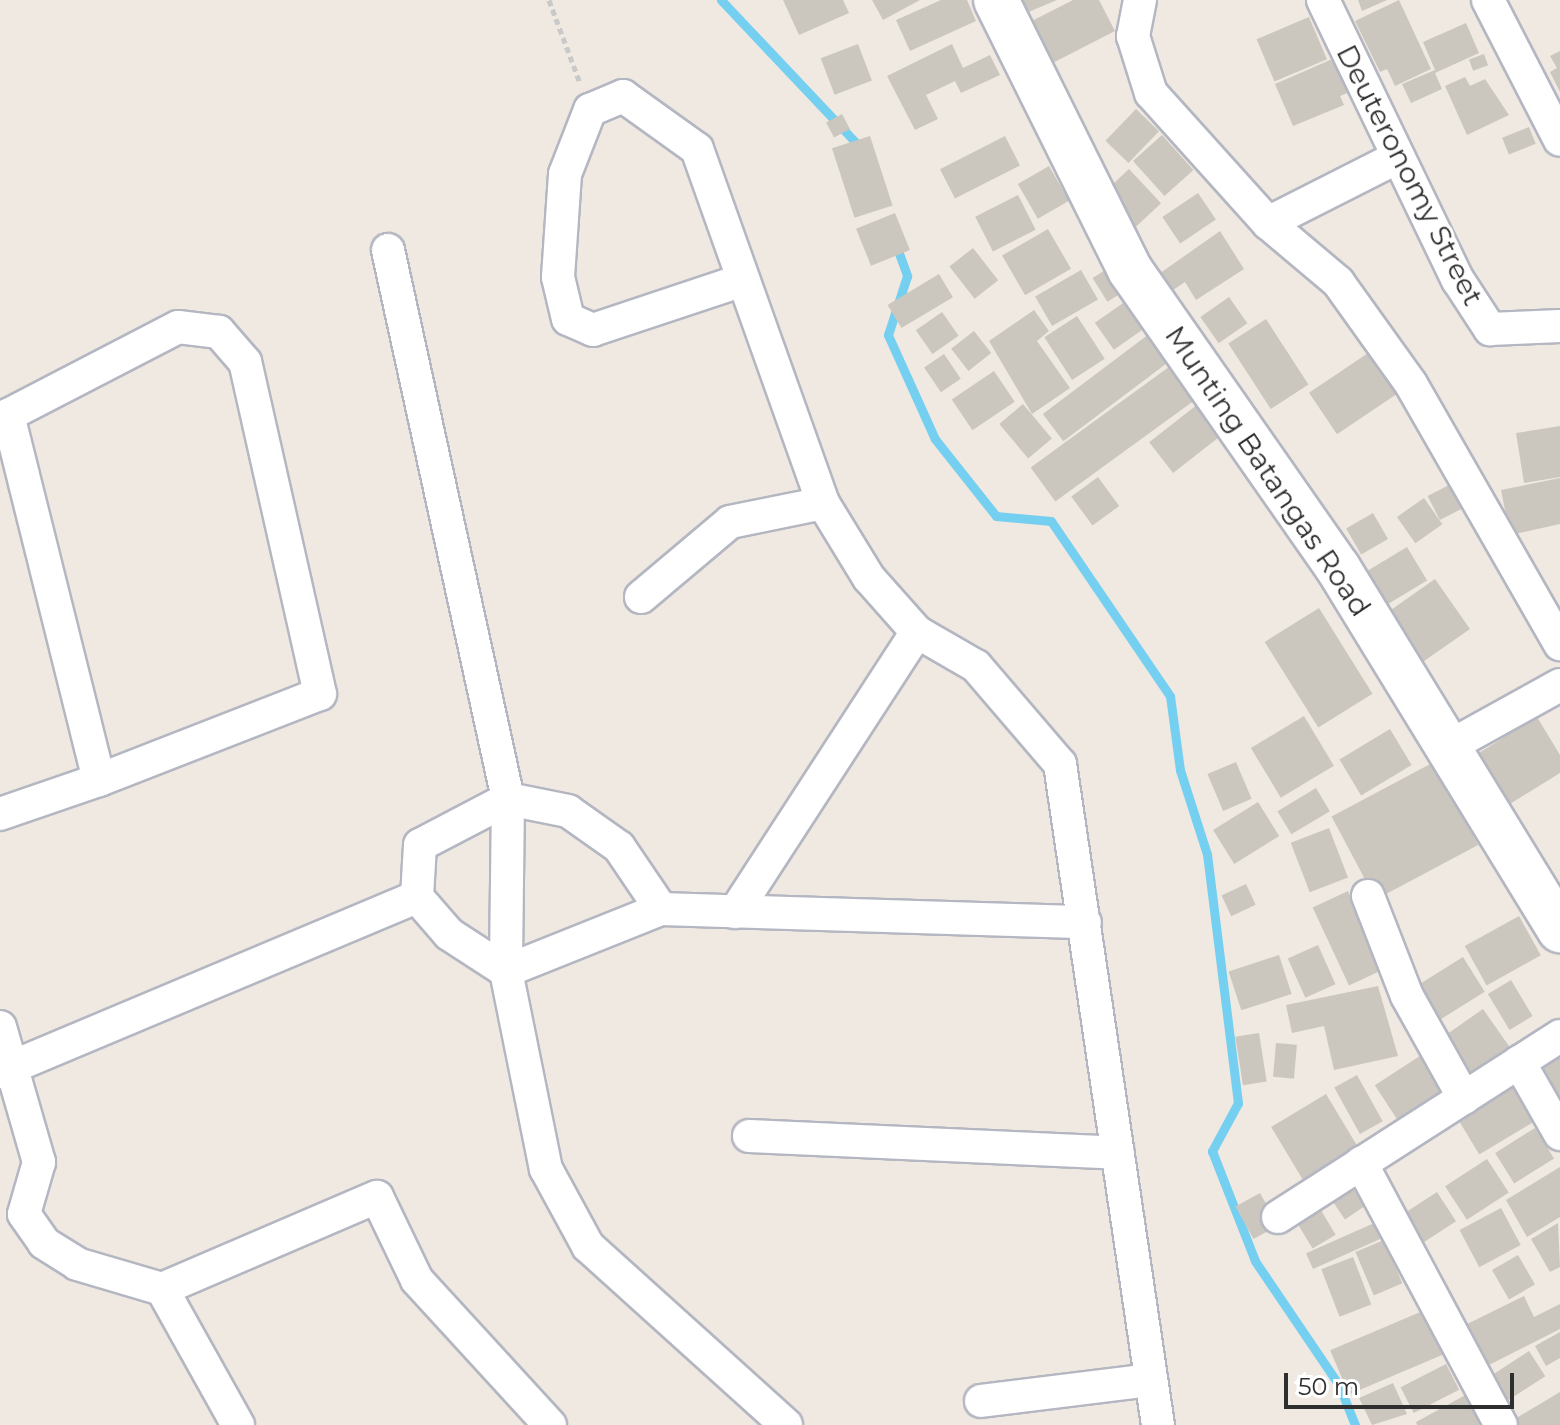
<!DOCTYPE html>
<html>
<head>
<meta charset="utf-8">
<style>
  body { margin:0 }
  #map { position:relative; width:1560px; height:1425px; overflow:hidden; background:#efe9e1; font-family:Montserrat,sans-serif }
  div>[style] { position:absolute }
  .stream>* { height:9px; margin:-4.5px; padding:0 4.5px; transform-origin:4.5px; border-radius:4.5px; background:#75cff0 }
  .building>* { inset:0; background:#cbc7bf; transform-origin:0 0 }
  .path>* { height:5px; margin-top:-2.5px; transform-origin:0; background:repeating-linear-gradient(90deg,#c9c9c9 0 6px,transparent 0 10px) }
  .roads { filter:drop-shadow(2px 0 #b4b7c1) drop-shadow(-2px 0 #b4b7c1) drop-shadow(0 2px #b4b7c1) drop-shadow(0 -2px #b4b7c1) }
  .street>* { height:32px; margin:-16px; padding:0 16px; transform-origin:16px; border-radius:16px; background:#fff }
  .secondary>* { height:44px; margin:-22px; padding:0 22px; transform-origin:22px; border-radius:22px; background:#fff }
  span { translate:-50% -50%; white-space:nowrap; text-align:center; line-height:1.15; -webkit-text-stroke:6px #fff; paint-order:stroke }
  .street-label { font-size:28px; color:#2e2e2e }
  .scale { position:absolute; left:1284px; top:1373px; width:230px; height:36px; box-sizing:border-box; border:4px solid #2e2e2e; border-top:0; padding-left:10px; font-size:24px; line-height:28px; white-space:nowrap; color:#2e2e2e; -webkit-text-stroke:6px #fff; paint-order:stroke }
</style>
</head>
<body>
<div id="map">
  <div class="stream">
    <i style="left:721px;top:0;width:204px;rotate:46.6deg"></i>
    <i style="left:896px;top:245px;width:33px;rotate:70deg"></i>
    <i style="left:907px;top:276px;width:62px;rotate:107.9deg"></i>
    <i style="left:888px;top:335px;width:114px;rotate:65.7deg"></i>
    <i style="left:935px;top:439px;width:98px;rotate:51.6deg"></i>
    <i style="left:996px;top:516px;width:55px;rotate:5.2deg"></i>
    <i style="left:1051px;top:521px;width:212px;rotate:55.8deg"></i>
    <i style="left:1170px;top:696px;width:75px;rotate:82.3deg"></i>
    <i style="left:1180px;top:770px;width:88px;rotate:72.2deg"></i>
    <i style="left:1207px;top:854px;width:251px;rotate:82.9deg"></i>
    <i style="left:1238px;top:1103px;width:55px;rotate:118.4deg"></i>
    <i style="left:1212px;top:1151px;width:118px;rotate:68.6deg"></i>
    <i style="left:1255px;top:1261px;width:150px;rotate:55.9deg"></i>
    <i style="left:1339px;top:1385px;width:43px;rotate:68.2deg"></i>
  </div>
  <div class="building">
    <i style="clip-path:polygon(783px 0,843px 0,849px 13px,799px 35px)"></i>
    <i style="clip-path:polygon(872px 0,920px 0,883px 20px)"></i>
    <i style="clip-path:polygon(941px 0,967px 0,976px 21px,910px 51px,896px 20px)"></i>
    <i style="clip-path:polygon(1007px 0,1057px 0,1014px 18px)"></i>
    <i style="clip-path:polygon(1073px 0,1099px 0,1115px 31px,1041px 69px,1020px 27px)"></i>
    <i style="clip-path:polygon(1358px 0,1387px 0,1362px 11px)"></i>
    <i style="clip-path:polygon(1399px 0,1431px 69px,1395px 86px,1387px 69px,1380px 72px,1355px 21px)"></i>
    <i style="left:1309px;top:17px;width:46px;height:57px;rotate:67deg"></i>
    <i style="clip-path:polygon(1466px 23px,1479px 53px,1435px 73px,1442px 89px,1411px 103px,1402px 84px,1435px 70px,1423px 42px)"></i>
    <i style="left:858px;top:44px;width:39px;height:40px;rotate:69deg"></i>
    <i style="clip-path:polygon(952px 44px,963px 68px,990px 55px,1000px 75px,961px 93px,955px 81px,926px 95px,938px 119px,915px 130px,887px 76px)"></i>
    <i style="clip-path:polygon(1560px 51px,1560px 92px,1550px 72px,1557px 68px,1550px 56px)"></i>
    <i style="left:1484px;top:54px;width:12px;height:16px;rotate:70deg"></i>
    <i style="clip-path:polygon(1337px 57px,1352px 91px,1340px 96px,1344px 105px,1293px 126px,1275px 84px)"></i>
    <i style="clip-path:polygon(1465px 77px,1470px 86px,1485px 79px,1509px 115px,1467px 135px,1445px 86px)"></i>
    <i style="left:1136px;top:109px;width:32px;height:44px;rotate:44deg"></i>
    <i style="left:842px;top:114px;width:17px;height:18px;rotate:62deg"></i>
    <i style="left:1529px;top:127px;width:18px;height:29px;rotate:68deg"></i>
    <i style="left:1162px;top:135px;width:47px;height:39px;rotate:48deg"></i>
    <i style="left:870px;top:136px;width:73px;height:40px;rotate:72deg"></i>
    <i style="left:1005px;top:136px;width:33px;height:73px;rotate:63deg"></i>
    <i style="left:1049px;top:166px;width:40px;height:36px;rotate:60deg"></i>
    <i style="left:1129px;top:169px;width:47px;height:42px;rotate:47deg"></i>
    <i style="left:1198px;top:193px;width:32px;height:43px;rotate:56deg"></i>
    <i style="left:1018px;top:195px;width:39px;height:48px;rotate:63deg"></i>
    <i style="left:895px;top:213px;width:40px;height:42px;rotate:68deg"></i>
    <i style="left:1048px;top:229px;width:46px;height:53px;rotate:60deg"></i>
    <i style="clip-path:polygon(1220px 231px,1244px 269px,1196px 300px,1185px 282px,1167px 294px,1156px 276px)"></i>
    <i style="left:973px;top:248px;width:41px;height:30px;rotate:52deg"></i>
    <i style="left:1107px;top:269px;width:28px;height:17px;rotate:58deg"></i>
    <i style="left:1081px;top:270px;width:34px;height:53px;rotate:60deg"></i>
    <i style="left:939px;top:274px;width:27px;height:60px;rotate:59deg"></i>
    <i style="left:1229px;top:297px;width:32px;height:35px;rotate:55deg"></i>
    <i style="left:1126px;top:301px;width:33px;height:38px;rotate:55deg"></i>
    <i style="clip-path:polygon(1034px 310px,1049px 331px,1037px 341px,1070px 388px,1032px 414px,989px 341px)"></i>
    <i style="left:942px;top:312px;width:29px;height:32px;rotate:55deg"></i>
    <i style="left:1077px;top:316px;width:51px;height:39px;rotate:57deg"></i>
    <i style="left:1266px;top:319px;width:78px;height:45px;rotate:57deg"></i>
    <i style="left:974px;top:331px;width:28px;height:29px;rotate:52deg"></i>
    <i style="left:1153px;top:331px;width:34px;height:138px;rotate:53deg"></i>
    <i style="left:1377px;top:347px;width:50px;height:82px;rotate:56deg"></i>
    <i style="left:944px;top:354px;width:30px;height:24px;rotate:56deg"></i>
    <i style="left:1173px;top:364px;width:42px;height:176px;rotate:54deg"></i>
    <i style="left:994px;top:371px;width:37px;height:51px;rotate:56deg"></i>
    <i style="left:1023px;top:404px;width:45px;height:31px;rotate:50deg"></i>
    <i style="left:1198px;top:404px;width:39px;height:62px;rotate:52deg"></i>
    <i style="clip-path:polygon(1560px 426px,1560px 477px,1524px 483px,1516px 433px)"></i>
    <i style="left:1098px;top:477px;width:36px;height:33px;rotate:54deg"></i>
    <i style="clip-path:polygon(1560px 478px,1560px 524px,1510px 535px,1501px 490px)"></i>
    <i style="left:1449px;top:485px;width:27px;height:24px;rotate:63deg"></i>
    <i style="left:1424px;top:498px;width:32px;height:33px;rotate:55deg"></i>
    <i style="left:1373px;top:513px;width:30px;height:31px;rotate:60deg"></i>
    <i style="left:1407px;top:547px;width:39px;height:63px;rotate:59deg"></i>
    <i style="left:1435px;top:579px;width:61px;height:70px;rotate:55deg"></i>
    <i style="left:1319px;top:608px;width:101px;height:64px;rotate:58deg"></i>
    <i style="left:1304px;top:716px;width:58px;height:62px;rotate:59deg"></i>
    <i style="clip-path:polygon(1537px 717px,1560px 755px,1560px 773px,1505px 807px,1474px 756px)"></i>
    <i style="left:1390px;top:729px;width:42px;height:59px;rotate:59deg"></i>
    <i style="left:1236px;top:762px;width:40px;height:31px;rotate:67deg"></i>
    <i style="left:1434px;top:762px;width:94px;height:116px;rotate:62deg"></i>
    <i style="left:1316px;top:788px;width:27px;height:45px;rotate:59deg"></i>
    <i style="left:1258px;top:802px;width:40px;height:53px;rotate:58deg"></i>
    <i style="left:1329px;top:828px;width:53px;height:41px;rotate:69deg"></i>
    <i style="left:1246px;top:884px;width:23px;height:27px;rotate:65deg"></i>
    <i style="left:1348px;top:891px;width:86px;height:39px;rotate:65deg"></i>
    <i style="left:1519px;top:916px;width:45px;height:62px;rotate:61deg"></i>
    <i style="left:1318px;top:945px;width:43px;height:33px;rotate:66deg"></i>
    <i style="left:1279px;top:955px;width:41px;height:53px;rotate:72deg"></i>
    <i style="left:1463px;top:957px;width:41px;height:60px;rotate:58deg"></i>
    <i style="left:1511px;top:980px;width:42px;height:27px;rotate:59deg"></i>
    <i style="clip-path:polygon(1378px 986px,1398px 1056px,1334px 1070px,1324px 1026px,1292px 1033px,1286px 1005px)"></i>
    <i style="left:1483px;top:1009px;width:47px;height:52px;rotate:55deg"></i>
    <i style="left:1259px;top:1033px;width:49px;height:24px;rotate:81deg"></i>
    <i style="left:1276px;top:1043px;width:21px;height:34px;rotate:5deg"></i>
    <i style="clip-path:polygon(1560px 1045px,1560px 1099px,1556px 1102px,1531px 1066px)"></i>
    <i style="left:1426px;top:1052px;width:44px;height:61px;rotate:57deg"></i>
    <i style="left:1357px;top:1075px;width:53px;height:26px;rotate:61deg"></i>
    <i style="left:1509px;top:1076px;width:52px;height:66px;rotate:59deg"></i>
    <i style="left:1326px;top:1094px;width:66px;height:64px;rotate:59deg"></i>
    <i style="left:1535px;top:1128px;width:36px;height:47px;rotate:58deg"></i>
    <i style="left:1487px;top:1159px;width:40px;height:50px;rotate:57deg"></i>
    <i style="clip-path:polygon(1560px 1167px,1560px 1217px,1527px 1237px,1506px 1200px)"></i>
    <i style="left:1352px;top:1187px;width:23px;height:24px;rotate:56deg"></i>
    <i style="left:1437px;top:1192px;width:35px;height:49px;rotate:57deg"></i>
    <i style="left:1260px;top:1193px;width:37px;height:28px;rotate:61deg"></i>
    <i style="left:1313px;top:1197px;width:44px;height:27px;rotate:59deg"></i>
    <i style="left:1501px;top:1208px;width:42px;height:47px;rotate:62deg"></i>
    <i style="left:1381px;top:1220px;width:17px;height:82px;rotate:66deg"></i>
    <i style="clip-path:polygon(1558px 1223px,1560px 1267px,1550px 1272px,1531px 1239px)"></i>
    <i style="left:1384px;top:1240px;width:47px;height:31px;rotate:67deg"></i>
    <i style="left:1518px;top:1255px;width:34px;height:30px;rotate:60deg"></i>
    <i style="left:1353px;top:1257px;width:51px;height:34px;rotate:69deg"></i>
    <i style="clip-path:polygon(1524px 1296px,1534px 1317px,1560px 1304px,1560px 1329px,1483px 1368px,1463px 1326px)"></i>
    <i style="left:1425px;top:1310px;width:48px;height:103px;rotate:67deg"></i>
    <i style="clip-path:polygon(1560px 1332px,1560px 1358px,1546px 1366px,1535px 1346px)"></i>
    <i style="left:1529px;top:1351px;width:30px;height:49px;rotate:57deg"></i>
    <i style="left:1446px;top:1364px;width:29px;height:51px;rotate:63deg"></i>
    <i style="clip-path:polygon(1393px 1383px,1407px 1414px,1372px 1425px,1359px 1398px)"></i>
    <i style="clip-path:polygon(1471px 1392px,1488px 1425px,1417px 1425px,1416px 1422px)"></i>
    <i style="clip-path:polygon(1560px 1392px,1560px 1425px,1516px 1425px,1513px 1420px)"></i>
  </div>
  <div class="path">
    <i style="left:549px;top:0;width:89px;rotate:69.5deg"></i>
  </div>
  <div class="roads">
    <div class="street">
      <i style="left:1140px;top:0;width:37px;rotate:101deg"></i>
      <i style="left:1133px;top:36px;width:60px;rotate:72.5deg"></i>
      <i style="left:1151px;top:93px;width:175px;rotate:48deg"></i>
      <i style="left:1323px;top:0;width:311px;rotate:64.3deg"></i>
      <i style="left:1458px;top:280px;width:59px;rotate:56.9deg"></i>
      <i style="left:1490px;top:329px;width:70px;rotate:-2.5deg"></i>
      <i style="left:1488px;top:0;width:157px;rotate:62.8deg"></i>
      <i style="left:1398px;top:157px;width:146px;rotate:153.1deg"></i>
      <i style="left:1268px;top:223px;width:92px;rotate:40.1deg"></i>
      <i style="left:1338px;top:282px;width:125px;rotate:54.4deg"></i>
      <i style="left:1411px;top:384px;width:300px;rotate:60.2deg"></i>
      <i style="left:388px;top:250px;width:562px;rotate:77.67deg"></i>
      <i style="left:508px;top:799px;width:172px;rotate:90.7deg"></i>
      <i style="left:506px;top:971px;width:202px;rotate:78.6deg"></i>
      <i style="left:546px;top:1169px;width:88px;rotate:61.4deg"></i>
      <i style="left:588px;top:1246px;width:267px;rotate:42.1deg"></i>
      <i style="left:743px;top:280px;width:158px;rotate:161.6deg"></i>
      <i style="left:593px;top:330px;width:27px;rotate:-156deg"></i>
      <i style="left:568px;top:319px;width:43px;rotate:-103.4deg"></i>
      <i style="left:558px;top:277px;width:103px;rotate:-86.1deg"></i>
      <i style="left:565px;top:174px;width:69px;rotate:-68.7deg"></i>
      <i style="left:590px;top:110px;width:36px;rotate:-23deg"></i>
      <i style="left:623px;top:96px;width:91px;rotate:35.6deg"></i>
      <i style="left:697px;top:149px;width:376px;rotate:70.4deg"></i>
      <i style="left:823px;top:503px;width:88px;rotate:58.5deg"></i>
      <i style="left:869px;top:578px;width:72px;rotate:48.4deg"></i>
      <i style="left:917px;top:632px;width:68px;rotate:30deg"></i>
      <i style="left:976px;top:666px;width:129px;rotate:49.4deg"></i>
      <i style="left:1060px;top:764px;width:668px;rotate:81.57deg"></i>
      <i style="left:641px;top:597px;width:116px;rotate:-40.1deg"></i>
      <i style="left:730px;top:522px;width:95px;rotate:-11.5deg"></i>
      <i style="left:1448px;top:747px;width:128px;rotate:-29deg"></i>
      <i style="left:0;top:814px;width:105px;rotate:-19deg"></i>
      <i style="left:99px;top:780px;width:237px;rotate:-21.3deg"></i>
      <i style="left:320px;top:694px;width:340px;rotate:-102.7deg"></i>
      <i style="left:245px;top:362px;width:40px;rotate:-131deg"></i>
      <i style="left:219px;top:332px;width:41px;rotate:-173deg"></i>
      <i style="left:178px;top:327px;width:191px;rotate:152.6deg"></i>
      <i style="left:8px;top:415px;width:376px;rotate:76deg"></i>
      <i style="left:1368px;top:896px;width:107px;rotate:68.7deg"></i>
      <i style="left:1407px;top:996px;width:117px;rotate:60.8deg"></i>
      <i style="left:661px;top:909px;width:75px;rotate:-124.1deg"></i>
      <i style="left:619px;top:847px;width:62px;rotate:-144.8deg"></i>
      <i style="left:568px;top:811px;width:61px;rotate:-168.7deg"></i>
      <i style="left:508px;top:799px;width:99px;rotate:152.4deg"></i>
      <i style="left:420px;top:845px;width:52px;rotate:93.3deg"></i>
      <i style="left:417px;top:897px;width:49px;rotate:49.1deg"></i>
      <i style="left:449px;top:934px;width:68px;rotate:33deg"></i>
      <i style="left:506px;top:971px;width:167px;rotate:-21.8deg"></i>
      <i style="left:661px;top:909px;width:424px;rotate:1.8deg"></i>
      <i style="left:735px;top:912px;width:334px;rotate:-57deg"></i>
      <i style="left:0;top:1027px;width:141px;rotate:73.9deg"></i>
      <i style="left:39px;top:1162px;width:54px;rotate:106.1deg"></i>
      <i style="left:24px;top:1214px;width:35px;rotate:55deg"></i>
      <i style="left:44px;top:1243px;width:39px;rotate:32deg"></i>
      <i style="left:77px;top:1264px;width:89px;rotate:16.4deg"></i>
      <i style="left:162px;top:1289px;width:234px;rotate:-23.2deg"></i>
      <i style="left:377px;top:1197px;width:92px;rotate:64.3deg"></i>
      <i style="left:417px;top:1280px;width:197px;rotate:47.5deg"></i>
      <i style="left:1519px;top:1062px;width:83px;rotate:60.3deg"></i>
      <i style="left:0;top:1072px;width:452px;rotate:-22.8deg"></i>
      <i style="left:749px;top:1136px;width:369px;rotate:2.6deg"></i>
      <i style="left:1361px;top:1163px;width:297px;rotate:61.9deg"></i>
      <i style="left:1278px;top:1217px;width:335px;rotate:-32.7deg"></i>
      <i style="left:162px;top:1289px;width:156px;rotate:60.8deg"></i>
      <i style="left:981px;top:1401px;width:170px;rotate:-7.1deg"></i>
    </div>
    <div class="secondary">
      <i style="left:996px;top:0;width:301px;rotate:63.6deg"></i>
      <i style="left:1130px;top:270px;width:363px;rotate:55.1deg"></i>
      <i style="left:1338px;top:568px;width:425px;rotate:58.5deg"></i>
    </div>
  </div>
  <div class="street-label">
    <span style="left:1410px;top:175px;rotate:63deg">Deuteronomy Street</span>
    <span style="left:1268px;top:471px;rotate:56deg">Munting Batangas Road</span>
  </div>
  <div class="scale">50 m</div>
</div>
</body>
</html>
